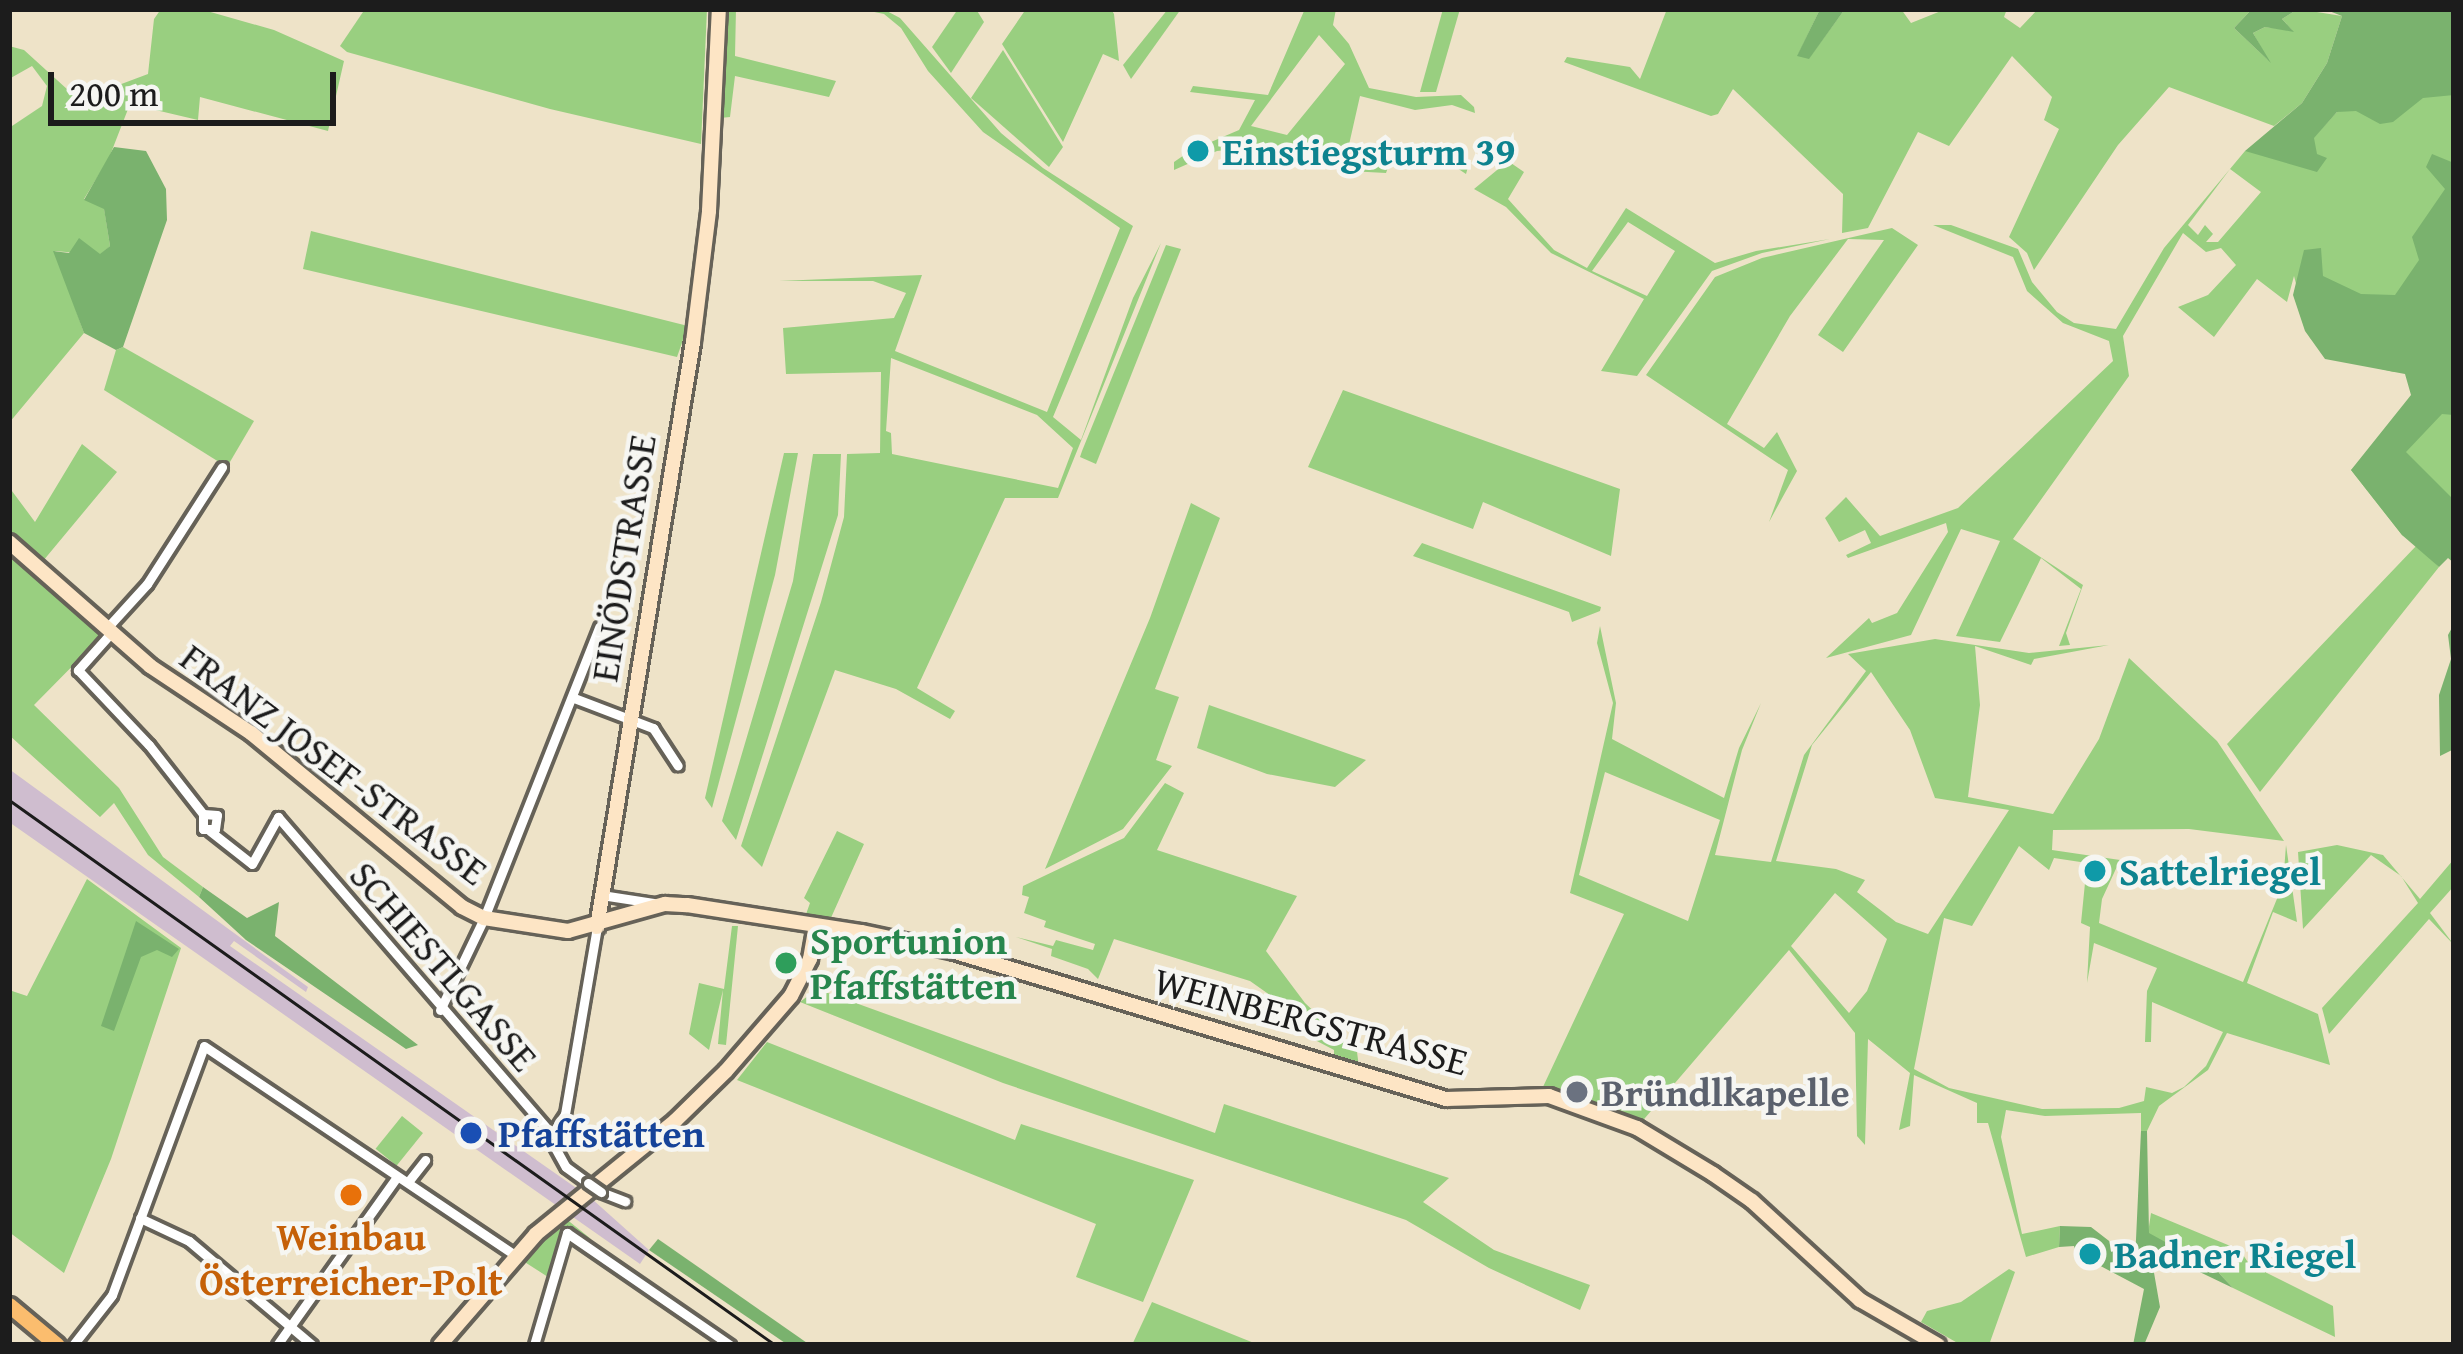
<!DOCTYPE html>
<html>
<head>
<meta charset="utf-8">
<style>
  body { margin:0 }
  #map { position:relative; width:2463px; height:1354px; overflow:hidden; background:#eee3c8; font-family:"Gentium Book Plus",serif }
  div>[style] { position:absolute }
  .industrial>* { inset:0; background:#cfbdcf }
  .green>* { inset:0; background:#99cf80; transform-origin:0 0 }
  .forest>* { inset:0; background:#7ab26e }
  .roads { filter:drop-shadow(3px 0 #666258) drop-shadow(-3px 0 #666258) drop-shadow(0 3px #666258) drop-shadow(0 -3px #666258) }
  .street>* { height:9px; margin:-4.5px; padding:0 4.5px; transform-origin:4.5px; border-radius:4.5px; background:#fff }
  .secondary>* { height:14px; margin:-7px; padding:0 7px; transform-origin:7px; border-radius:7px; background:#fde5c5 }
  .primary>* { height:15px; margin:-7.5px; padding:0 7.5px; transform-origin:7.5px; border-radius:7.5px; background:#fbbd6e }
  .rail>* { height:3px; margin:-1.5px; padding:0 1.5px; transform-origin:1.5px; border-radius:1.5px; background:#1c1c1c }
  .bridges { filter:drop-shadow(3px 0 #666258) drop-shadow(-3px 0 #666258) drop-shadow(0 3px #666258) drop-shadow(0 -3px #666258) }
  .street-bridge>* { height:9px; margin:-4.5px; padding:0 4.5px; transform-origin:4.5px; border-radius:4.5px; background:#fff }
  .dots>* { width:33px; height:33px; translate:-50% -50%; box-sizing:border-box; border:6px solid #f6f6f2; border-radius:50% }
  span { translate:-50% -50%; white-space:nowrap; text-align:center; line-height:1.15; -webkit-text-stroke:9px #f6f6f2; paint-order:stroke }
  .culture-label { font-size:39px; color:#0d838f; font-weight:700 }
  .left { translate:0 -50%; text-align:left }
  .street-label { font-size:39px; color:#1c1c1c }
  .leisure-label { font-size:39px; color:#27864d; font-weight:700 }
  .worship-label { font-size:39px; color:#5b616d; font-weight:700 }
  .transit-label { font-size:39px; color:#164399; font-weight:700 }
  .food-label { font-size:39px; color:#c56008; font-weight:700 }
  .frame { position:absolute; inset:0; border:12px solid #1c1c1c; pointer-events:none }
  .scale { position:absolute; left:48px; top:72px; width:288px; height:54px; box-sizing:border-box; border:6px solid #1c1c1c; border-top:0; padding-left:15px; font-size:36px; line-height:42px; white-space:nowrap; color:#1c1c1c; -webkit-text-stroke:9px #f6f6f2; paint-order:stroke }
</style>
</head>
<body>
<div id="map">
  <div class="industrial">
    <i style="clip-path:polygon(9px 769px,308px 987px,306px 992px,234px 941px,230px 946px,592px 1199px,649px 1250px,640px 1264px,9px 822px)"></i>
  </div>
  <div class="green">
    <i style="clip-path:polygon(161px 9px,200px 9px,274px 30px,344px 61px,328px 131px,200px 97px,198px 120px,130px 104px,109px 158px,84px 199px,104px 208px,110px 246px,100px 255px,55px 251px,84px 333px,9px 423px,9px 128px,42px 106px,47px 86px,32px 66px,9px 79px,9px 46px,24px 50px,68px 90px,92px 95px,148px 74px,154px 19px)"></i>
    <i style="clip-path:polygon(365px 9px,707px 9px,701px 144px,550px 109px,347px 52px,340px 46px)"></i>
    <i style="clip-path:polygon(725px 9px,736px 9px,735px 56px,836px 81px,829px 97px,735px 76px,730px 117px,720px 118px)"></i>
    <i style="clip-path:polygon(evenodd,860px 9px,883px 9px,900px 18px,1001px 133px,1043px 168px,1133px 226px,1053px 417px,1081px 440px,1133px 298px,1161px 243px,1058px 498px,1005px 498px,917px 688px,955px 711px,950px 719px,896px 689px,835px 670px,762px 867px,741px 846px,821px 602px,844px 517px,847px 454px,880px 453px,881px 372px,786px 374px,783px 328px,894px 318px,906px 293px,873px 281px,779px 281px,922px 275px,895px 351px,1047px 412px,1120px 228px,983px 132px,928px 71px,901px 28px,884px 14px,860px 9px,891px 358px,1037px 415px,1073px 448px,1058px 488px,892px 454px,891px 433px,886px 431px,891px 358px)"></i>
    <i style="clip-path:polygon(958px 9px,976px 9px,984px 22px,951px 73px,932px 47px)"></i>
    <i style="clip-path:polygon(1026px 9px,1111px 9px,1114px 14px,1119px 61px,1103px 54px,1063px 142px,1002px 44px)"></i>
    <i style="clip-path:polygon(1168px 9px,1181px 9px,1131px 79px,1123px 65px)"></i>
    <i style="clip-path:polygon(evenodd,1298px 9px,1336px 9px,1333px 25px,1349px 44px,1369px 88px,1416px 97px,1461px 95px,1474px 107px,1475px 113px,1452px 105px,1415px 110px,1360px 96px,1346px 158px,1451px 160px,1468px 167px,1466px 174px,1451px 164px,1421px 162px,1390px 162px,1386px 173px,1349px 171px,1258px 147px,1217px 151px,1174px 170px,1174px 162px,1190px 151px,1239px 130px,1255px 100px,1190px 92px,1193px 86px,1268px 95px,1304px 11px,1298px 9px,1319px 35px,1345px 64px,1287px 135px,1251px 126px,1319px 35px)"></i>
    <i style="clip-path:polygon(1443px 9px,1460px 9px,1436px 92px,1420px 92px)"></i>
    <i style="clip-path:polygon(1667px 9px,1820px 9px,1798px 55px,1809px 58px,1845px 9px,1901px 9px,1911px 23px,1946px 9px,2007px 9px,2004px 17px,2020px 28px,2038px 9px,2252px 9px,2234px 28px,2268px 60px,2253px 33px,2265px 27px,2292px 30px,2282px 19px,2298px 9px,2342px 16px,2327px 63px,2302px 103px,2274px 126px,2169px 87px,2118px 145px,2034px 270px,2027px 253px,2009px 237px,2059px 129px,2044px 120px,2052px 97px,2012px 56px,1949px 146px,1918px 132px,1868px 228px,1842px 233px,1843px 194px,1733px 89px,1718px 114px,1711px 116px,1564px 62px,1567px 57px,1630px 67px,1640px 79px)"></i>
    <i style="clip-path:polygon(1003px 50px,1063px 147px,1049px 167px,971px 98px)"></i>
    <i style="clip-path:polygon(evenodd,2454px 74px,2454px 369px,2394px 372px,2335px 358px,2337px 353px,2310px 338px,2294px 276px,2287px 302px,2257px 279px,2214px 337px,2178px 307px,2208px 295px,2236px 265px,2221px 248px,2206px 252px,2183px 233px,2123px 336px,2129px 376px,2013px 539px,2083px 585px,2066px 633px,2070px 645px,2059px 646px,2081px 589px,2041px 558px,2000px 642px,1956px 636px,2000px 541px,1961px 529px,1911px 635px,1826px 658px,1869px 618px,1872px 623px,1897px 613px,1948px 532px,1946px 523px,1848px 558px,1846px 555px,1871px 543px,1865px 530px,1839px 542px,1825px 518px,1846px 497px,1880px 536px,1958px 508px,2113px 361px,2109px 341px,2063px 323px,2027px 291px,2013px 257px,1933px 225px,1951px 225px,2018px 249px,2032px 282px,2057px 312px,2074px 323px,2116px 329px,2164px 248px,2245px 151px,2314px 137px,2337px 112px,2454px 74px,2230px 169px,2261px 192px,2218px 242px,2206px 242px,2213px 234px,2205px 225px,2198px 235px,2188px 225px,2230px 169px)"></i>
    <i style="clip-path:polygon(evenodd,1508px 161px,1524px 172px,1508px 199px,1554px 250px,1587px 268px,1626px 208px,1715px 263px,1756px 251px,1830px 239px,1762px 253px,1712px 271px,1637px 376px,1601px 371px,1644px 299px,1551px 253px,1506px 207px,1474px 189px,1508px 161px,1628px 222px,1675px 251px,1647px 296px,1592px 271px,1628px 222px)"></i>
    <i style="clip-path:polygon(1892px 228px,1918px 245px,1843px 352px,1818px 335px,1884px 240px,1848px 239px,1790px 316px,1727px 424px,1764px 448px,1777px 432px,1797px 471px,1769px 522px,1788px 470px,1646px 375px,1715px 277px,1762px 258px)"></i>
    <i style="clip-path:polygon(311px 231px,688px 326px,677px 357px,303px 269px)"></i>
    <i style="clip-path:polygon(1166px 245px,1181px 249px,1096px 464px,1080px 457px,1082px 451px)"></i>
    <i style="clip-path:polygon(123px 347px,254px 421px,227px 467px,104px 390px,116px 350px)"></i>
    <i style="clip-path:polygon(2454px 381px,2454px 514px,2418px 544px,2439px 567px,2260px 792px,2227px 744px,2417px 545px,2402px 535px,2351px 470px)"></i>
    <i style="clip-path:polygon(1343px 390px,1620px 489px,1611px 556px,1483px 502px,1473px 529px,1308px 467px)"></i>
    <i style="clip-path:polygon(82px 444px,117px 472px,43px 561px,9px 534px,9px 487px,35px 522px)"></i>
    <i style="clip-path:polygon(784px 453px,798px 453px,775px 575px,712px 808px,705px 798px)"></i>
    <i style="clip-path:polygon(813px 454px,841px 454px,838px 515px,736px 840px,722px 821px,793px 581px)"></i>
    <i style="clip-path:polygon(1191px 503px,1220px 518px,1155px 689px,1179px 697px,1156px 760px,1172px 766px,1123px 829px,1045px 869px,1150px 618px)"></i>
    <i style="clip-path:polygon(1422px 543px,1601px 607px,1600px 611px,1572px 622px,1569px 612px,1413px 556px)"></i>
    <i style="clip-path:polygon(9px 550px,104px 634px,34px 705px,119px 788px,163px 857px,203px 887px,199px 897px,148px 855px,114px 803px,100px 817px,9px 735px)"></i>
    <i style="clip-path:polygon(evenodd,1600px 626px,1616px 703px,1612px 739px,1724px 798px,1739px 748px,1761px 703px,1742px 750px,1715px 855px,1771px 862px,1804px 755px,1866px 671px,1848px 654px,1935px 639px,2029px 653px,2109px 645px,2034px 659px,2031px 665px,1975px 646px,1980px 705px,1968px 797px,2053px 814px,2099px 739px,2129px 658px,2217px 741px,2284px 841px,2189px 829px,2053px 830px,2052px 850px,2120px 860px,2102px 899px,2099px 923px,2243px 982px,2283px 884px,2286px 845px,2297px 922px,2273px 912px,2247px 983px,2318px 1014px,2330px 1065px,2227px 1033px,2208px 1070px,2159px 1106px,2147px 1131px,2141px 1131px,2141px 1113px,2045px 1116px,2006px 1110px,2001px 1137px,2022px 1234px,2060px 1226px,2059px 1247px,2026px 1257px,1988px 1123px,1977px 1123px,1977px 1103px,1914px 1075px,1910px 1126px,1899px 1130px,1910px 1073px,1868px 1039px,1865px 1145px,1857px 1136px,1855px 1033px,1789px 950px,1639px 1125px,1542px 1089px,1624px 914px,1570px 893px,1613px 703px,1597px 643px,1600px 626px,1871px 672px,1910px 730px,1935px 798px,2009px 810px,1928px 934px,1896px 922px,1857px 892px,1865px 880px,1836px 869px,1776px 861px,1812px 745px,1871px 672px,1600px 626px,1605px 772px,1720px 820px,1688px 921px,1579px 875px,1605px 772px,1600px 626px,2019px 846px,2049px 870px,2054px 858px,2087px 863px,2081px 923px,2090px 927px,2087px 983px,2094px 943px,2157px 968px,2147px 991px,2145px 1042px,2151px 1042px,2152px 1002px,2223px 1032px,2206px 1066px,2184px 1087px,2172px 1093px,2146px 1087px,2144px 1101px,2119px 1108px,2042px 1109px,1949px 1088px,1914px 1069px,1944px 918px,1972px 926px,2019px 846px,1600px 626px,1835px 893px,1887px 939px,1867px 991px,1849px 1013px,1791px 946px,1835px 893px)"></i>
    <i style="clip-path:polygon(1209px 705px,1366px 760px,1335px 787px,1267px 774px,1197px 748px)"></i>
    <i style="clip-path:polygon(1165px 783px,1184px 793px,1157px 850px,1297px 896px,1266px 951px,1305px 1003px,1357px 1052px,1359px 1067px,1334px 1057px,1334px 1050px,1315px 1040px,1311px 1024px,1250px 981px,1114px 939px,1098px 979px,1088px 969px,1051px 956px,1052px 949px,1016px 937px,1053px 946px,1056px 940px,1093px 950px,1095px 944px,1044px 927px,1046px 921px,1024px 913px,1029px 897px,1022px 895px,1023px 886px,1124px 838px)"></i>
    <i style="clip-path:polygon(837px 831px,864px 844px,830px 920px,805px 917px,810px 903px,804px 898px)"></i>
    <i style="clip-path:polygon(2337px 845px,2383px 855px,2420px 899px,2454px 859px,2454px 886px,2430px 913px,2454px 945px,2429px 919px,2329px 1034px,2322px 1008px,2418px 903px,2401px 876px,2371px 855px,2303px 929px,2298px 852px)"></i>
    <i style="clip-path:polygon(87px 879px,181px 948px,111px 1159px,64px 1273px,9px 1232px,9px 990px,27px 996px)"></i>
    <i style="clip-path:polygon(732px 926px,738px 926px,726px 1045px,718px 1044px,723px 990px,709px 1050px,689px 1034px,699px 983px,724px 989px)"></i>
    <i style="clip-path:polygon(817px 989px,1215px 1133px,1224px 1104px,1449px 1178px,1423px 1202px,1494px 1250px,1590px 1285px,1580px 1310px,1489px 1268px,1406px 1220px,1003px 1083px,800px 1002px)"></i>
    <i style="clip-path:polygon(767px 1042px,1015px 1140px,1021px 1124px,1194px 1180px,1143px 1302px,1076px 1277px,1096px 1224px,737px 1080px)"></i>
    <i style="left:402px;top:1116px;width:27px;height:42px;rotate:39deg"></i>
    <i style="clip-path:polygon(2151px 1213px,2240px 1250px,2249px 1264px,2333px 1306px,2335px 1337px,2233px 1288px,2216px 1270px,2160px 1242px,2148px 1233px)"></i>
    <i style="clip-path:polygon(565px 1218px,591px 1239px,564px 1228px,548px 1277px,520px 1259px)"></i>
    <i style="clip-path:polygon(2009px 1269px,2015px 1272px,1989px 1345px,1961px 1345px,1921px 1322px,1927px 1311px,1961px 1302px)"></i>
    <i style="clip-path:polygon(1152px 1302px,1259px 1345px,1132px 1345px)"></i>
  </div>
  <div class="forest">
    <i style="clip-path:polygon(1820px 9px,1845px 9px,1809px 59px,1797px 56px)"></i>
    <i style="clip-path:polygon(2252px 9px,2298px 9px,2282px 19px,2294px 32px,2265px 27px,2253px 33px,2271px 63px,2234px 28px)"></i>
    <i style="clip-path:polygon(2324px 9px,2454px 9px,2454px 95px,2423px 98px,2393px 122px,2380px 124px,2356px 111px,2337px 112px,2314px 138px,2317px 154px,2327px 158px,2317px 172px,2245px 151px,2302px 103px,2327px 63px,2342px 16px)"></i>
    <i style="clip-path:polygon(114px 147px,146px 151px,166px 189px,167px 220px,123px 347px,116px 350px,84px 333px,53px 251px,69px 253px,79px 238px,100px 254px,110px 246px,104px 209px,84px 200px)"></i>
    <i style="clip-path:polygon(2432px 154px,2454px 163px,2454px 415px,2442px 414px,2406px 452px,2454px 500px,2454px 563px,2448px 558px,2439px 567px,2402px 535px,2351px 470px,2411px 395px,2405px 374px,2325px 359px,2305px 331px,2293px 295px,2304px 250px,2321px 248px,2323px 276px,2361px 294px,2395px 295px,2419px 260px,2412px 237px,2445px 189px,2426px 167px)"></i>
    <i style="clip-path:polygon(2454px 624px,2454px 749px,2440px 756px,2439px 695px,2451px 659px,2448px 635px)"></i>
    <i style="clip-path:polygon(203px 887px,247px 918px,279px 902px,275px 936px,418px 1045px,406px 1049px,246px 940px,199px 897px)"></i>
    <i style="clip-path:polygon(136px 921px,179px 949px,172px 957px,157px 950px,141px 957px,114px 1031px,101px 1026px)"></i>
    <i style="clip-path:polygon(2141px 1131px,2147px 1131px,2149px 1233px,2216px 1270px,2233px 1288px,2158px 1252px,2153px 1267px,2160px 1307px,2144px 1345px,2133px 1345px,2144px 1289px,2076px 1253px,2074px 1246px,2059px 1247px,2060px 1226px,2091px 1227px,2135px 1261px)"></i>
    <i style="clip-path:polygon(658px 1239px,704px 1271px,810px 1345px,788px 1345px,649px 1250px)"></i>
  </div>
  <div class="roads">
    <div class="street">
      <i style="left:106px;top:629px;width:61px;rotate:-47.7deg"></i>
      <i style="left:147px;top:584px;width:139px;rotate:-57.3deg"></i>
      <i style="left:111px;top:633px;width:50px;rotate:131.7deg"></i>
      <i style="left:78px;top:670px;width:103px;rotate:46.6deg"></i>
      <i style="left:149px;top:745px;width:88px;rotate:52deg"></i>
      <i style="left:203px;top:814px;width:15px;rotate:90deg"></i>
      <i style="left:203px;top:829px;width:12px"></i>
      <i style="left:215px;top:829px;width:14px;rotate:-82deg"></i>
      <i style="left:217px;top:815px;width:14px;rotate:-176deg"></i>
      <i style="left:574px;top:698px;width:85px;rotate:20.8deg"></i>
      <i style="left:653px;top:728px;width:45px;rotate:56.7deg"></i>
      <i style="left:210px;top:831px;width:53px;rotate:38.2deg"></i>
      <i style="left:252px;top:864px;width:54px;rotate:-61deg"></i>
      <i style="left:278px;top:817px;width:419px;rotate:49.2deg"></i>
      <i style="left:552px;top:1134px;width:24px;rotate:-57deg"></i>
      <i style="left:565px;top:1114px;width:190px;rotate:-80.3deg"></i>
      <i style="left:601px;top:895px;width:60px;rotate:8.7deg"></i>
      <i style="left:440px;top:1010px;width:102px;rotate:-64.4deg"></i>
      <i style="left:484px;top:918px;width:313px;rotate:-68.4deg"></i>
      <i style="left:553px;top:1144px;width:26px;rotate:61deg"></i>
      <i style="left:566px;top:1167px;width:27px;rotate:36deg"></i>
      <i style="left:408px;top:1182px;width:28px;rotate:-52deg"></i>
      <i style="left:601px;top:1192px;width:26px;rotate:21deg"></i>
      <i style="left:140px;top:1218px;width:54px;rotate:25.1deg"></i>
      <i style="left:189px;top:1241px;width:161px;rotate:40.2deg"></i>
      <i style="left:73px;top:1345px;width:63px;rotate:-52deg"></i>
      <i style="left:112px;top:1295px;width:265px;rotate:-69.7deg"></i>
      <i style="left:204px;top:1046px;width:375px;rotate:33.9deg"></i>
      <i style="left:277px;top:1345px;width:205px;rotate:-54.5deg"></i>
      <i style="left:534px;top:1345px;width:117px;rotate:-73.6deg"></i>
      <i style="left:567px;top:1233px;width:198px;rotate:34.5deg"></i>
    </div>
    <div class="secondary">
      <i style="left:9px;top:542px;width:188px;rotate:41.3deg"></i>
      <i style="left:150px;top:666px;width:121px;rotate:33.6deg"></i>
      <i style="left:251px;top:733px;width:273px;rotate:39.5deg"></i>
      <i style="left:462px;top:907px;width:25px;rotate:27deg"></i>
      <i style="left:484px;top:918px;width:85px;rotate:8.8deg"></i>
      <i style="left:568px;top:931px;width:101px;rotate:-15.6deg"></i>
      <i style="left:665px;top:904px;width:22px;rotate:3deg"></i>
      <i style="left:687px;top:905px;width:177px;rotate:8.8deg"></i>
      <i style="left:862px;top:932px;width:95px;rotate:12.1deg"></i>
      <i style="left:955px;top:952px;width:513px;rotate:16.67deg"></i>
      <i style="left:1446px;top:1099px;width:103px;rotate:-1.7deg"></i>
      <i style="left:1549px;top:1096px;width:94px;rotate:20deg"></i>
      <i style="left:1637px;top:1128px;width:89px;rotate:31.2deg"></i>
      <i style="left:1713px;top:1174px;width:47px;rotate:34.7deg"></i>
      <i style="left:1752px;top:1201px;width:147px;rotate:42.5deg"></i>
      <i style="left:1860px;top:1300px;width:90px;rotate:30deg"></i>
      <i style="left:597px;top:927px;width:593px;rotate:-80.68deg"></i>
      <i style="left:693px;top:342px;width:132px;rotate:-83deg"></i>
      <i style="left:709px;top:211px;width:202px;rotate:-87.2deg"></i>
      <i style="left:440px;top:1345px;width:147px;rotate:-49.1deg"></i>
      <i style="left:536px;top:1234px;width:179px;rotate:-39.1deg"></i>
      <i style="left:675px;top:1121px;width:71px;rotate:-44.4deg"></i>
      <i style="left:726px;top:1071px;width:99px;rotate:-49.1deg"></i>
      <i style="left:791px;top:996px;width:42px;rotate:-62.8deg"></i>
      <i style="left:810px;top:959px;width:34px;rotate:-80deg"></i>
    </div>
    <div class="primary">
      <i style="left:9px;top:1305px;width:62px;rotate:39.8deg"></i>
    </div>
  </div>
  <div class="rail">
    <i style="left:9px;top:800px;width:940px;rotate:35.43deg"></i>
  </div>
  <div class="bridges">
    <div class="street-bridge">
      <i style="left:588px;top:1183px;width:16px;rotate:35deg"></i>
    </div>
  </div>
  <div class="dots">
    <i style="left:1198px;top:151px;background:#0f9aa8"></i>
    <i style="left:2095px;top:871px;background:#0f9aa8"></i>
    <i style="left:786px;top:963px;background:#2e9e5b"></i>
    <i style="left:1577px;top:1092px;background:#6b7280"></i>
    <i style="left:471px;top:1133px;background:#1a4fb4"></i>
    <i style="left:351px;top:1195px;background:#e8710a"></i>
    <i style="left:2090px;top:1254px;background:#0f9aa8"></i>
  </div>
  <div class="culture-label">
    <span class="left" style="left:1222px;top:151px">Einstiegsturm 39</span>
    <span class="left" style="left:2119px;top:871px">Sattelriegel</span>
    <span class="left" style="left:2114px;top:1254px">Badner Riegel</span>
  </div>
  <div class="street-label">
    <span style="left:623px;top:558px;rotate:-81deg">EINÖDSTRASSE</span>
    <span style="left:334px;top:764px;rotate:37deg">FRANZ JOSEF-STRASSE</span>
    <span style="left:444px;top:966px;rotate:49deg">SCHIESTLGASSE</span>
    <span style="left:1311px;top:1021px;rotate:15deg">WEINBERGSTRASSE</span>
  </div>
  <div class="leisure-label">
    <span class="left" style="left:810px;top:963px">Sportunion<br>Pfaffstätten</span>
  </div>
  <div class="worship-label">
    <span class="left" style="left:1601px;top:1092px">Bründlkapelle</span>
  </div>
  <div class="transit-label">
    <span class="left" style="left:498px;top:1133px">Pfaffstätten</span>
  </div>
  <div class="food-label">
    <span style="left:351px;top:1259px">Weinbau<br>Österreicher-Polt</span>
  </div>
  <div class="frame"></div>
  <div class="scale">200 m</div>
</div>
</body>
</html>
